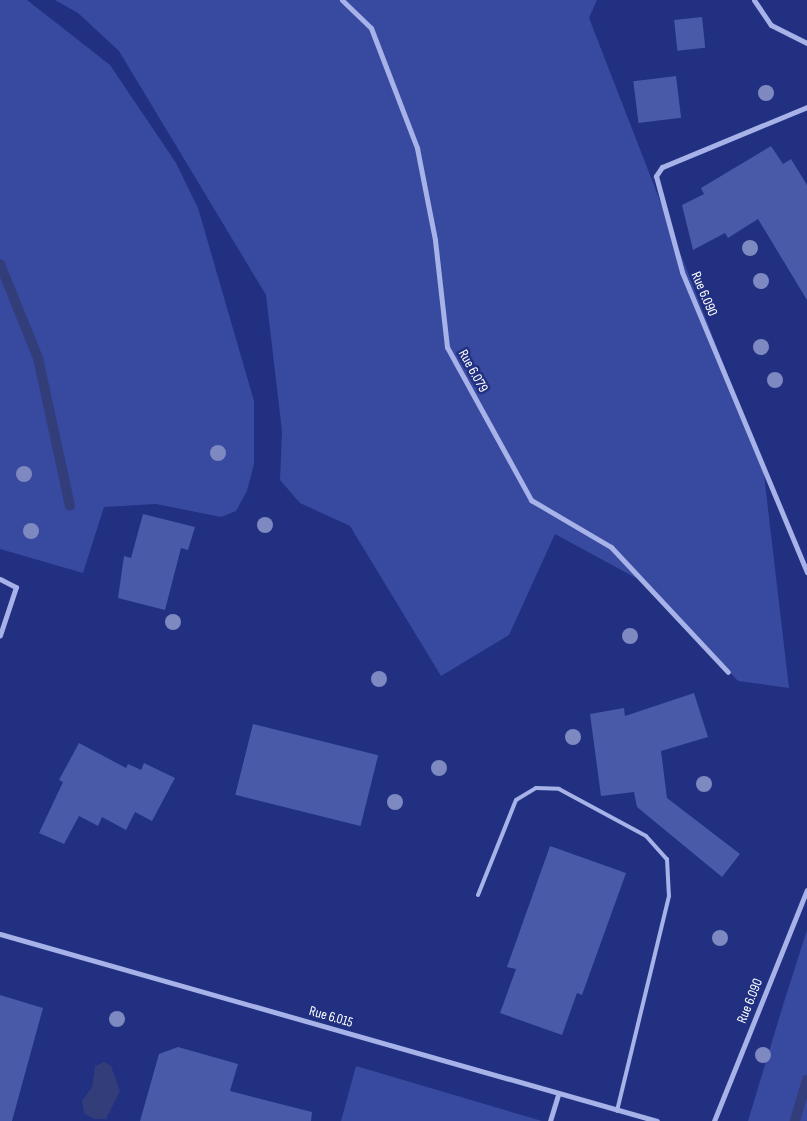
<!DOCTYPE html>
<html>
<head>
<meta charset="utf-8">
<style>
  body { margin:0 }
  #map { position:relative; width:807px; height:1121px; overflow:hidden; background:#213080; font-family:"Sofia Sans Condensed",sans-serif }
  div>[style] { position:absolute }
  .green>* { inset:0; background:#3849a0 }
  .water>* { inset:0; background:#323d7a }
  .stream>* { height:10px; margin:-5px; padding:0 5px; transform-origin:5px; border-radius:5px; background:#323d7a }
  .building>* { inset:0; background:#495aa9; transform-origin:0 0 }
  .service>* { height:4px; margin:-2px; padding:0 2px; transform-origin:2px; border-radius:2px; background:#a6b2e8 }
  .minor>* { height:5px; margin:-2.5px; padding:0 2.5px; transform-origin:2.5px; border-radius:2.5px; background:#a6b2e8 }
  .trees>* { width:16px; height:16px; margin:-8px; border-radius:50%; background:#7e89c1 }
  span { translate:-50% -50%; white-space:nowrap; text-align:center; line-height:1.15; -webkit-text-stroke:5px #213080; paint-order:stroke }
  .street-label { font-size:14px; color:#fff }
</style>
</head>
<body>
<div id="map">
  <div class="green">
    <i style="clip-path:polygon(0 0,27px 0,110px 65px,176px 163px,198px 208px,254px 401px,254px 464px,247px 491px,236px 511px,221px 517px,156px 504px,104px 507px,83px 573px,0 549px)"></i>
    <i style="clip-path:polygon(55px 0,597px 0,589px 18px,763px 466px,789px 688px,738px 681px,647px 584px,555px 534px,509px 635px,441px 676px,350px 526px,300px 503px,280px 480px,282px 431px,266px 295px,119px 51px,78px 13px)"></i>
    <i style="clip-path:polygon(807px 930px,807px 1121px,748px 1121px,784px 1002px)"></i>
    <i style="clip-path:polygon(356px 1066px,542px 1121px,341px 1121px)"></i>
  </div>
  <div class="water">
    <i style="clip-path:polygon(104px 1062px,111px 1066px,120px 1091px,106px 1119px,94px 1119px,84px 1113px,82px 1101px,92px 1087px,95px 1066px)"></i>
  </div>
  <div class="stream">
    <i style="left:0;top:264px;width:101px;rotate:68deg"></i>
    <i style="left:38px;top:358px;width:151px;rotate:77.8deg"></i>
    <i style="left:795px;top:1121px;width:43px;rotate:-73.7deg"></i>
  </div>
  <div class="building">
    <i style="left:702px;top:17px;width:31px;height:28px;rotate:84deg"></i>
    <i style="left:676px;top:76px;width:42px;height:43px;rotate:83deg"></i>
    <i style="clip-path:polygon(771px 146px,783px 164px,791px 159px,807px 185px,807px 300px,758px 219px,728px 238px,725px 233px,693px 250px,682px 205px,704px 194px,701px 188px)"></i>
    <i style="clip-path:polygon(143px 514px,195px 527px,188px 550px,181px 548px,165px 610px,118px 598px,124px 556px,131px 558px)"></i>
    <i style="clip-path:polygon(694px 693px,708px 737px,661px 751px,667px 798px,740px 854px,722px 877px,637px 807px,634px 792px,601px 796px,590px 714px,624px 708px,625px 716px)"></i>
    <i style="left:253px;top:724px;width:129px;height:73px;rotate:14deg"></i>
    <i style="clip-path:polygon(79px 743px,126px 768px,128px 764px,141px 770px,144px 763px,175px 778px,152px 821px,135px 812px,126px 830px,102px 817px,98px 826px,79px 816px,64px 844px,39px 833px,63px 782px,59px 780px)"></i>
    <i style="clip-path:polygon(550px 846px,626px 873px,582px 995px,577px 993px,562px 1035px,500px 1013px,516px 969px,507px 967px)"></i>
    <i style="clip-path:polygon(0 995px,43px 1008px,12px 1121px,0 1121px)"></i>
    <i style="clip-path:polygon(178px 1047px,238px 1064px,230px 1091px,312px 1112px,311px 1121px,140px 1121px,159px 1054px)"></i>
  </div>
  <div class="service">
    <i style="left:478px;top:895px;width:102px;rotate:-68.2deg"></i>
    <i style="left:516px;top:800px;width:23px;rotate:-31deg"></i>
    <i style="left:536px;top:788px;width:23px;rotate:2deg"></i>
    <i style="left:559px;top:789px;width:99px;rotate:28.4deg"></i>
    <i style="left:646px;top:836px;width:31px;rotate:48deg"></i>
    <i style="left:667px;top:859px;width:37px;rotate:87deg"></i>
    <i style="left:669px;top:896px;width:221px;rotate:103.6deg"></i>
  </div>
  <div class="minor">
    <i style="left:342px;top:0;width:40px;rotate:44deg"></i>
    <i style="left:371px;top:28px;width:129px;rotate:69deg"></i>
    <i style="left:417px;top:148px;width:94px;rotate:78.9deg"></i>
    <i style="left:435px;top:240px;width:108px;rotate:83.6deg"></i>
    <i style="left:447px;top:347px;width:175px;rotate:61.2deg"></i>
    <i style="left:531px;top:500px;width:93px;rotate:30.4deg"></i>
    <i style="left:611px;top:547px;width:171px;rotate:46.9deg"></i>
    <i style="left:754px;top:0;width:30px;rotate:56deg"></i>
    <i style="left:771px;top:25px;width:40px;rotate:26.6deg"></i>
    <i style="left:807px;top:107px;width:157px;rotate:157.5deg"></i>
    <i style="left:662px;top:167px;width:11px;rotate:124deg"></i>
    <i style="left:656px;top:176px;width:99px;rotate:74.8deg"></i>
    <i style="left:682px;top:272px;width:325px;rotate:67.4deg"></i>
    <i style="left:0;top:579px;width:18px;rotate:27deg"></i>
    <i style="left:16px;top:587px;width:51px;rotate:108.4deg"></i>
    <i style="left:0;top:934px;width:683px;rotate:15.89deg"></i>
    <i style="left:550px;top:1121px;width:28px;rotate:-73deg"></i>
    <i style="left:714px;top:1121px;width:249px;rotate:-68.1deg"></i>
  </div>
  <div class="trees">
    <i style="left:766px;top:93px"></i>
    <i style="left:750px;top:248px"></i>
    <i style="left:761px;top:281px"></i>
    <i style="left:761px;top:347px"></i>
    <i style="left:775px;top:380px"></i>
    <i style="left:218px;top:453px"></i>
    <i style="left:24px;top:474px"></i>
    <i style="left:265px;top:525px"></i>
    <i style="left:31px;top:531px"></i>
    <i style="left:173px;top:622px"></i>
    <i style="left:630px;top:636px"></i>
    <i style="left:379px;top:679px"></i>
    <i style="left:573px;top:737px"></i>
    <i style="left:439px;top:768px"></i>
    <i style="left:704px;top:784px"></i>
    <i style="left:395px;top:802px"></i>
    <i style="left:720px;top:938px"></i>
    <i style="left:117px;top:1019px"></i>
    <i style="left:763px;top:1055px"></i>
  </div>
  <div class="street-label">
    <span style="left:704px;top:294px;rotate:67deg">Rue 6.090</span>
    <span style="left:473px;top:371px;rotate:61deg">Rue 6.079</span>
    <span style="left:750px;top:1001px;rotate:-68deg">Rue 6.090</span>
    <span style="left:331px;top:1017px;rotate:16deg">Rue 6.015</span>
  </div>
</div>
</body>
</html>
